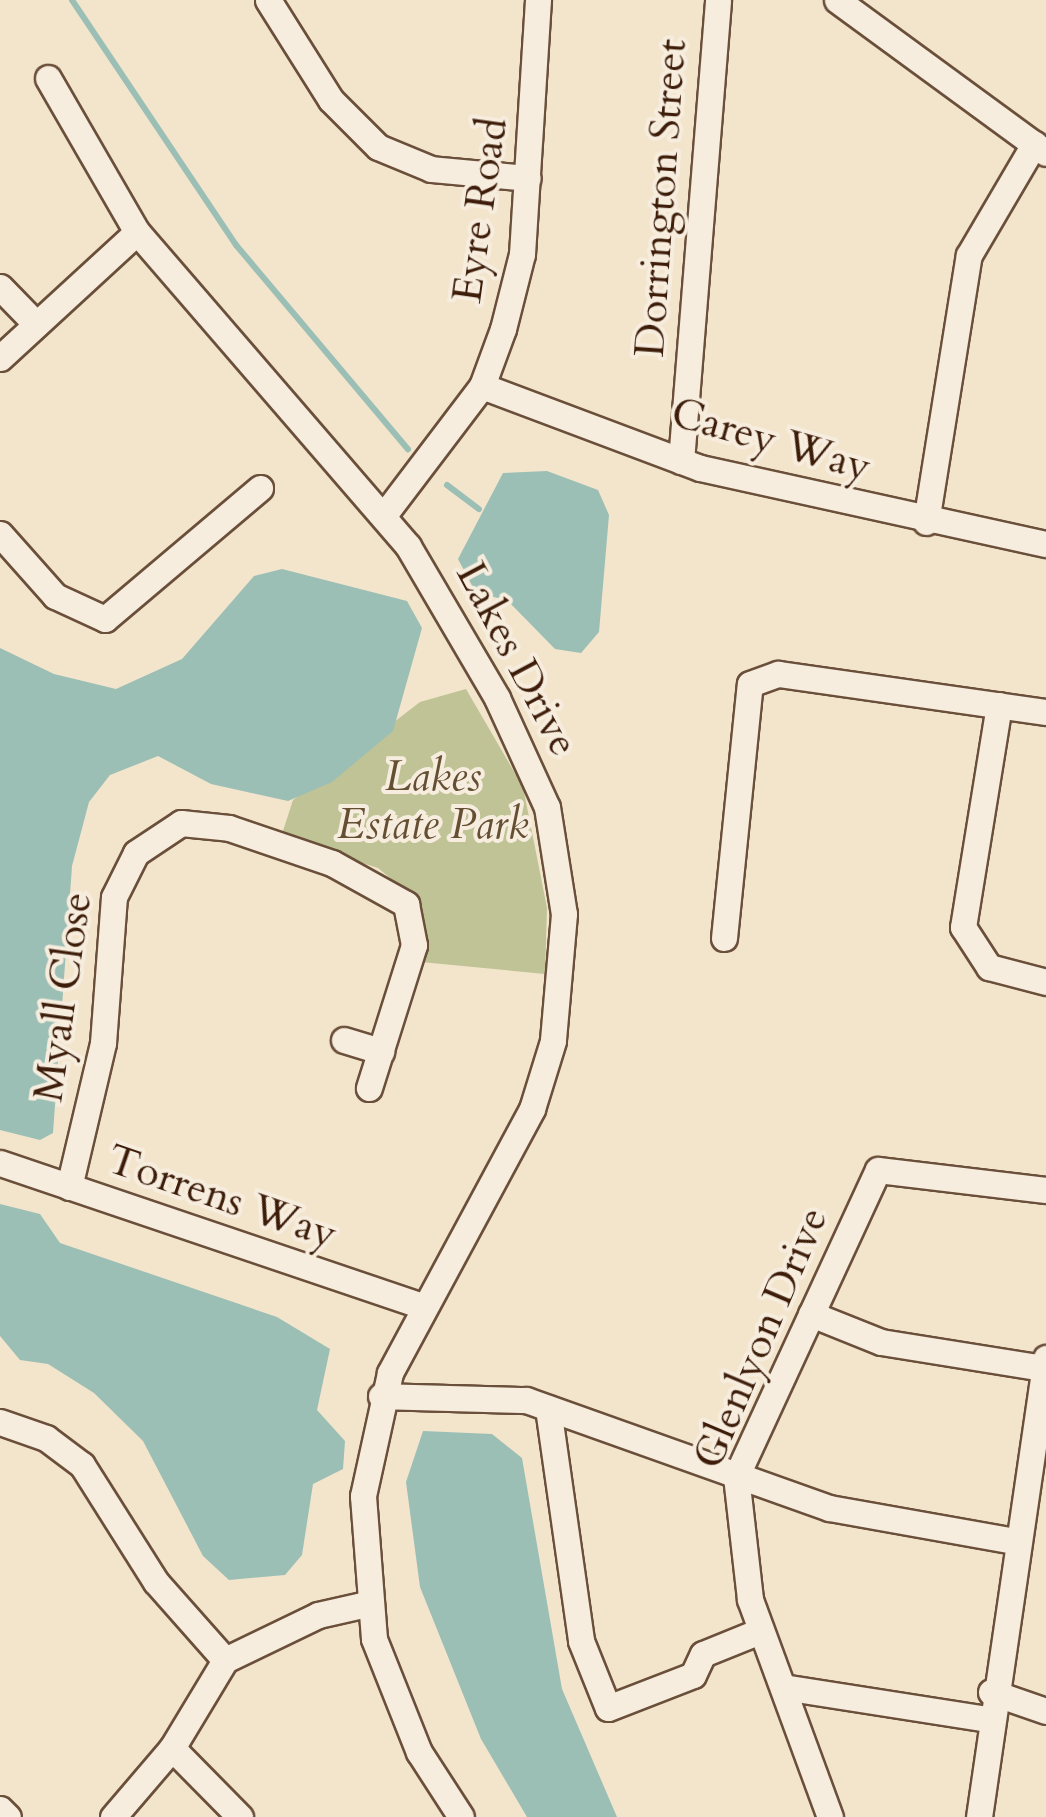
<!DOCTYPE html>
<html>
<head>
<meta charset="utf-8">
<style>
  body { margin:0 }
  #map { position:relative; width:1046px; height:1817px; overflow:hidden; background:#f3e4cc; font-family:Cardo,serif }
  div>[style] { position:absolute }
  .green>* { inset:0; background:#bfc395 }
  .water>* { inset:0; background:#9bbfb5 }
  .stream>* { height:6px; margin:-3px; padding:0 3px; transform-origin:3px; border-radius:3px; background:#9bbfb5 }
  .roads { filter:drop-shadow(2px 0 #6a4f3a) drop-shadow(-2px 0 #6a4f3a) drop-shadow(0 2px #6a4f3a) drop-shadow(0 -2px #6a4f3a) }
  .minor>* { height:25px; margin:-12.5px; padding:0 12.5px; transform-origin:12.5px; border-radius:12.5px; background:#f7edde }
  span { translate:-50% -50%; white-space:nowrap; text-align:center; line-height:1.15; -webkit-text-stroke:8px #f7edde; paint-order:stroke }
  .street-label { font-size:42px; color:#3d1d09 }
  .park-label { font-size:42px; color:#644f33; font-style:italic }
</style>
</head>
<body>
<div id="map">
  <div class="green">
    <i style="clip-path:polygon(466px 689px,523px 787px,547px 908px,545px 974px,421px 962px,419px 902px,378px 868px,281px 837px,293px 800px,420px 702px)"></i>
  </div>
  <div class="water">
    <i style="clip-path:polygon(547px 471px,598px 490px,609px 515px,599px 632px,581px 653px,555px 649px,507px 600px,476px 593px,458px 559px,503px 473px)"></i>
    <i style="clip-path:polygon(282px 569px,407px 601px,422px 628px,393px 731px,332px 782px,288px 801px,211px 784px,158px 756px,110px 775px,89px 802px,72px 866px,53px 1133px,40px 1140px,0 1130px,0 648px,54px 674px,116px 689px,182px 659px,254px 576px)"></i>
    <i style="clip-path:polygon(0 1204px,40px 1214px,60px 1243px,277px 1317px,330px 1349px,317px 1410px,345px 1441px,343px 1469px,313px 1484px,302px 1555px,285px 1575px,229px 1580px,203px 1556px,143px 1441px,94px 1393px,48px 1364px,20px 1360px,0 1336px)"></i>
    <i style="clip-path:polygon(423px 1431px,492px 1434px,522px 1458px,562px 1689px,617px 1817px,527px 1817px,481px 1739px,420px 1587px,406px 1482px)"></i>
  </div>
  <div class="stream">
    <i style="left:72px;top:0;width:295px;rotate:56.2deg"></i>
    <i style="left:236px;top:245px;width:267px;rotate:49.9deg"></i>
    <i style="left:447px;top:485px;width:40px;rotate:37deg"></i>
  </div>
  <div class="roads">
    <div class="minor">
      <i style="left:268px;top:0;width:118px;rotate:57.8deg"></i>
      <i style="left:331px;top:100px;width:66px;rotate:45deg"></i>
      <i style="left:378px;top:147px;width:57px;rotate:22.5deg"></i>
      <i style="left:431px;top:169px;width:97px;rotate:5.3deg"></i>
      <i style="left:837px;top:0;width:259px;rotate:36.2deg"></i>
      <i style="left:48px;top:78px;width:178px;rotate:60deg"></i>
      <i style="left:137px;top:232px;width:415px;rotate:49.2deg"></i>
      <i style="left:408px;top:546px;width:176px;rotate:59.6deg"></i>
      <i style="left:497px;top:698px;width:120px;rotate:65.4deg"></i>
      <i style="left:547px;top:807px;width:108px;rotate:81deg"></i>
      <i style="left:564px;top:914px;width:127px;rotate:95deg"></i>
      <i style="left:553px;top:1041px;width:71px;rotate:107.2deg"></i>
      <i style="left:532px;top:1109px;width:300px;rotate:118.3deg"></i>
      <i style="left:390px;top:1373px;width:126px;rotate:102.4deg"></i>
      <i style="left:363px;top:1496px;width:143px;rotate:85.6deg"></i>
      <i style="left:374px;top:1639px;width:122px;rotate:68.3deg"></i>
      <i style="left:419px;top:1752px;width:77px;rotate:57.1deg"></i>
      <i style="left:0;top:287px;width:52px;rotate:45.8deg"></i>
      <i style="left:0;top:358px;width:186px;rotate:-42.6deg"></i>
      <i style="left:482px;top:386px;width:233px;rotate:20.6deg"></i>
      <i style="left:700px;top:468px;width:354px;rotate:12.4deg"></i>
      <i style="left:681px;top:461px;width:462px;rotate:-85.4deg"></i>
      <i style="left:384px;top:515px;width:162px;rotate:-52.8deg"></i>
      <i style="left:482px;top:386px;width:61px;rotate:-69.8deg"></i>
      <i style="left:503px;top:329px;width:77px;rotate:-75.8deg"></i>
      <i style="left:522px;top:254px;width:255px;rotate:-86.4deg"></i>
      <i style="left:926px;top:522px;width:270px;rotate:-80.9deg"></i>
      <i style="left:969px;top:255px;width:129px;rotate:-59.6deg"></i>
      <i style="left:0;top:534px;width:83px;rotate:48.4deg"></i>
      <i style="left:55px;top:596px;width:55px;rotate:24.7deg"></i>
      <i style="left:105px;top:619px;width:203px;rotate:-40.2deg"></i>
      <i style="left:999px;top:705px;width:225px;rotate:99.2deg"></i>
      <i style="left:963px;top:927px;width:48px;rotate:57deg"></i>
      <i style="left:989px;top:967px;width:59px;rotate:14.7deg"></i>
      <i style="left:724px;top:938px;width:255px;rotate:-84.2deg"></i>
      <i style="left:750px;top:684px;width:30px;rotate:-20deg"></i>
      <i style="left:778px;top:674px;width:271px;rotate:8.1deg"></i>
      <i style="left:344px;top:1040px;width:39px;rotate:17deg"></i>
      <i style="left:0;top:1163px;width:442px;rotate:18.7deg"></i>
      <i style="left:69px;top:1187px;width:148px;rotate:-76.7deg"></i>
      <i style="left:103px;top:1043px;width:146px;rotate:-85.7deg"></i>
      <i style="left:114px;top:897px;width:49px;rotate:-63.4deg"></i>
      <i style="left:136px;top:853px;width:54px;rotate:-33.7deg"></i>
      <i style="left:181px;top:823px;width:48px;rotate:5.9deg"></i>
      <i style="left:229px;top:828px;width:109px;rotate:18.8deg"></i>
      <i style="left:332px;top:863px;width:85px;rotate:29deg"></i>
      <i style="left:406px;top:904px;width:42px;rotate:79deg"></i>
      <i style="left:414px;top:945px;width:150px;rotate:107.5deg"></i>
      <i style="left:811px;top:1314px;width:75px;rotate:21.8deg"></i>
      <i style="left:881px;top:1342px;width:165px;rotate:9.1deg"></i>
      <i style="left:381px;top:1396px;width:145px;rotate:1.6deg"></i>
      <i style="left:526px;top:1400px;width:322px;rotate:19.6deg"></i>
      <i style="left:829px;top:1508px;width:188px;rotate:10.1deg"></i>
      <i style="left:548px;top:1408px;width:235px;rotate:81.9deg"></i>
      <i style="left:581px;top:1641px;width:72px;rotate:68.1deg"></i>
      <i style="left:608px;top:1708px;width:91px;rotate:-21.2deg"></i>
      <i style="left:693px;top:1675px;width:23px;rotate:-65deg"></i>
      <i style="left:703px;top:1654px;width:61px;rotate:-22deg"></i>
      <i style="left:0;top:1422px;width:49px;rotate:19.2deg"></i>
      <i style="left:46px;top:1438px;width:45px;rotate:36.9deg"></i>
      <i style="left:82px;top:1465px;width:138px;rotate:57.7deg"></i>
      <i style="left:156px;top:1582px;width:104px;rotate:48.5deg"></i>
      <i style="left:225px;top:1660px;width:103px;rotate:-25.8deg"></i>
      <i style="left:318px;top:1615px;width:50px;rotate:-12.7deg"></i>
      <i style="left:783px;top:1687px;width:207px;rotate:8.9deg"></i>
      <i style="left:991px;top:1692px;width:58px;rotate:19.1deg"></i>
      <i style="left:172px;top:1748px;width:97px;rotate:45.4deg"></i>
      <i style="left:0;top:1809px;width:11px;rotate:45deg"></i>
      <i style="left:113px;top:1817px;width:91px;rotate:-49.5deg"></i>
      <i style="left:172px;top:1748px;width:103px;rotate:-58.9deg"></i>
      <i style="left:830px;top:1817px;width:232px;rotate:-110.2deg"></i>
      <i style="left:750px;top:1599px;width:123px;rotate:-96.5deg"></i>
      <i style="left:736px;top:1477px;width:338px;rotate:-65.2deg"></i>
      <i style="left:878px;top:1170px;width:169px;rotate:6.8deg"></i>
      <i style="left:979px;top:1817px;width:464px;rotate:-81.7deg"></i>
    </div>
  </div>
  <div class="street-label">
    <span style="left:661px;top:198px;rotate:-86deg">Dorrington Street</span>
    <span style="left:480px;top:210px;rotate:-82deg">Eyre Road</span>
    <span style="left:771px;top:440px;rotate:16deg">Carey Way</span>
    <span style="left:517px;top:659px;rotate:62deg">Lakes Drive</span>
    <span style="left:63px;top:997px;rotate:-82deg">Myall Close</span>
    <span style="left:222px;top:1197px;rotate:19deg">Torrens Way</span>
    <span style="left:761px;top:1338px;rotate:-67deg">Glenlyon Drive</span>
  </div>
  <div class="park-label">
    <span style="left:433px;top:801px">Lakes<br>Estate Park</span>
  </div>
</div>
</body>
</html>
